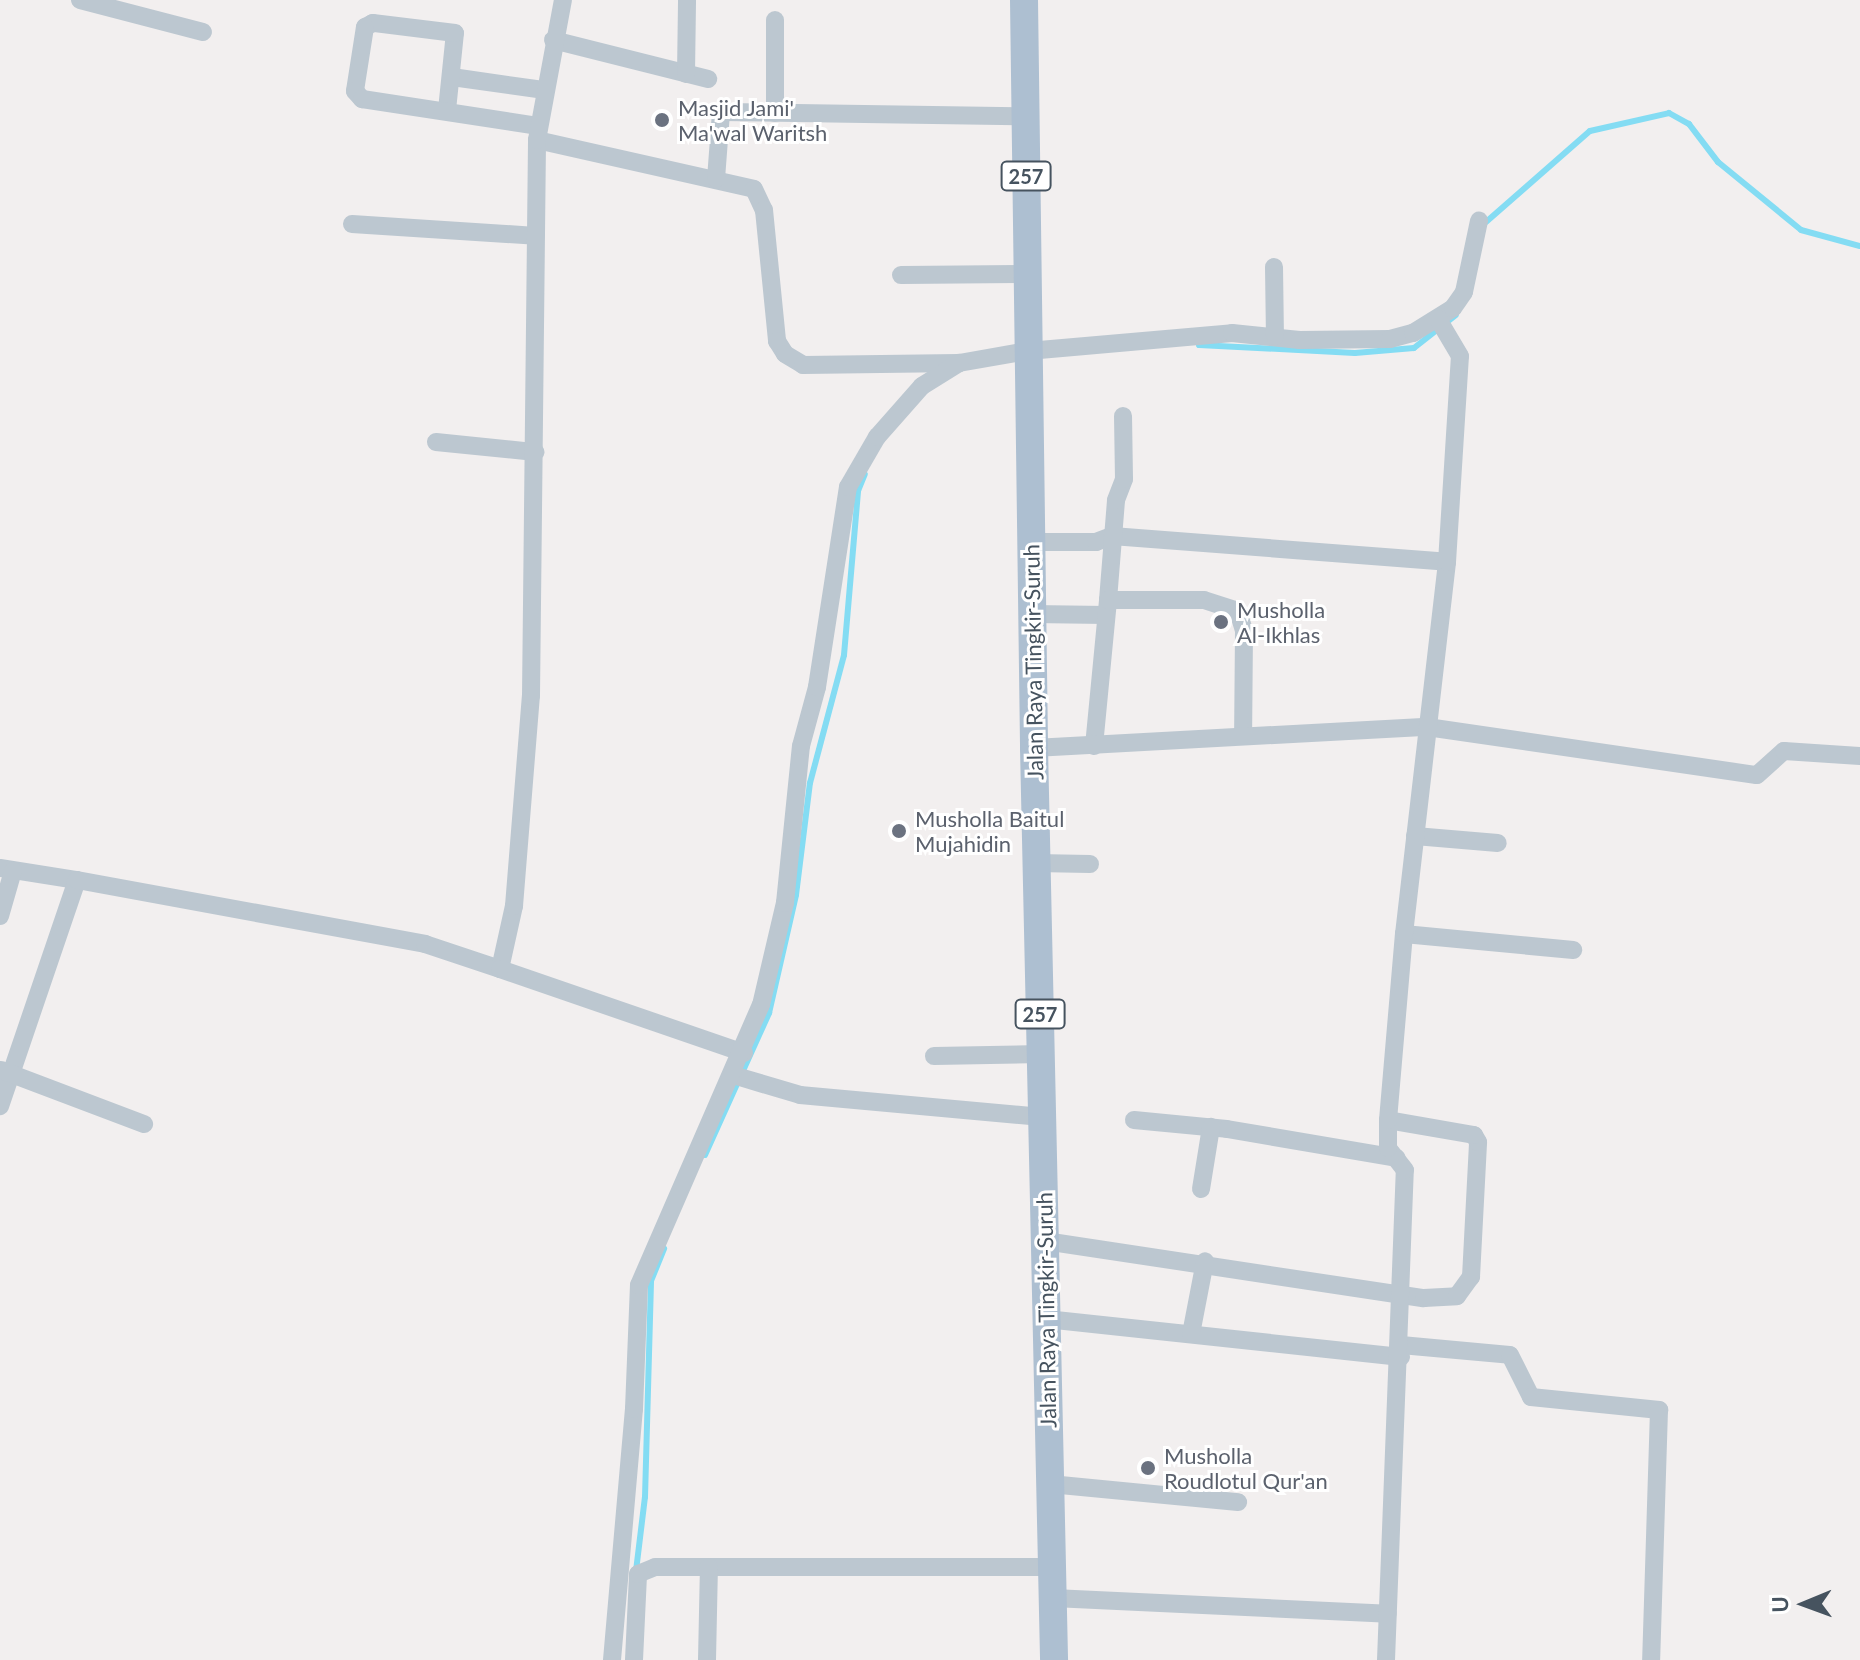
<!DOCTYPE html>
<html>
<head>
<meta charset="utf-8">
<style>
  body { margin:0 }
  #map { position:relative; width:1860px; height:1660px; overflow:hidden; background:#f2efef; font-family:Lato,sans-serif }
  div>[style] { position:absolute }
  .stream>* { height:6px; margin:-3px; padding:0 3px; transform-origin:3px; border-radius:3px; background:#84dcf3 }
  .minor>* { height:18px; margin:-9px; padding:0 9px; transform-origin:9px; border-radius:9px; background:#bcc7d0 }
  .primary>* { height:28px; margin:-14px; padding:0 14px; transform-origin:14px; border-radius:14px; background:#adbfd1 }
  .dots>* { width:22px; height:22px; translate:-50% -50%; box-sizing:border-box; border:4px solid #fff; border-radius:50% }
  span { translate:-50% -50%; white-space:nowrap; text-align:center; line-height:1.15; -webkit-text-stroke:6px #fff; paint-order:stroke }
  .shield-label span { padding:2px 6px; background:#fff; border:2px solid; border-radius:6px; -webkit-text-stroke-width:0 }
  .shield-label { font-size:20px; color:#46535f; font-weight:700 }
  .worship-label { font-size:22px; color:#5b616d }
  .left { translate:0 -50%; text-align:left }
  .street-label { font-size:22px; color:#46535f }
  .north { position:absolute; left:1764px; top:1564px; width:80px; height:80px; -webkit-text-stroke:6px #fff; paint-order:stroke; rotate:269deg; font-size:22px; font-weight:700; line-height:32px; text-align:center; color:#46535f }
  .north::after { content:''; display:block; margin:auto; width:28px; height:36px; background:#46535f; clip-path:polygon(50% 0,100% 100%,50% 72%,0 100%) }
</style>
</head>
<body>
<div id="map">
  <div class="stream">
    <i style="left:1486px;top:222px;width:138px;rotate:-41.2deg"></i>
    <i style="left:1590px;top:131px;width:81px;rotate:-12.8deg"></i>
    <i style="left:1669px;top:113px;width:23px;rotate:29deg"></i>
    <i style="left:1689px;top:124px;width:48px;rotate:52.7deg"></i>
    <i style="left:1718px;top:162px;width:107px;rotate:39.3deg"></i>
    <i style="left:1801px;top:230px;width:61px;rotate:15.2deg"></i>
    <i style="left:1199px;top:345px;width:156px;rotate:2.9deg"></i>
    <i style="left:1355px;top:353px;width:59px;rotate:-4.8deg"></i>
    <i style="left:1414px;top:348px;width:53px;rotate:-38.2deg"></i>
    <i style="left:705px;top:1155px;width:156px;rotate:-65.7deg"></i>
    <i style="left:769px;top:1013px;width:121px;rotate:-77.1deg"></i>
    <i style="left:796px;top:895px;width:113px;rotate:-82.9deg"></i>
    <i style="left:810px;top:783px;width:132px;rotate:-75.1deg"></i>
    <i style="left:844px;top:655px;width:165px;rotate:-85.1deg"></i>
    <i style="left:858px;top:491px;width:18px;rotate:-68deg"></i>
    <i style="left:636px;top:1571px;width:75px;rotate:-83.1deg"></i>
    <i style="left:645px;top:1497px;width:216px;rotate:-88.4deg"></i>
    <i style="left:651px;top:1281px;width:35px;rotate:-68deg"></i>
  </div>
  <div class="minor">
    <i style="left:80px;top:0;width:127px;rotate:14.6deg"></i>
    <i style="left:775px;top:20px;width:93px;rotate:90deg"></i>
    <i style="left:553px;top:40px;width:160px;rotate:14.1deg"></i>
    <i style="left:686px;top:74px;width:74px;rotate:-89.2deg"></i>
    <i style="left:452px;top:77px;width:92px;rotate:8.1deg"></i>
    <i style="left:447px;top:110px;width:77px;rotate:-84.1deg"></i>
    <i style="left:455px;top:33px;width:83px;rotate:-173deg"></i>
    <i style="left:373px;top:23px;width:9px;rotate:153deg"></i>
    <i style="left:365px;top:27px;width:65px;rotate:98.9deg"></i>
    <i style="left:355px;top:91px;width:11px;rotate:49deg"></i>
    <i style="left:362px;top:99px;width:179px;rotate:8.7deg"></i>
    <i style="left:537px;top:140px;width:222px;rotate:12.7deg"></i>
    <i style="left:754px;top:189px;width:23px;rotate:65deg"></i>
    <i style="left:764px;top:210px;width:132px;rotate:84.3deg"></i>
    <i style="left:777px;top:341px;width:15px;rotate:58deg"></i>
    <i style="left:785px;top:354px;width:21px;rotate:31deg"></i>
    <i style="left:803px;top:365px;width:156px;rotate:-0.7deg"></i>
    <i style="left:959px;top:363px;width:70px;rotate:-9.9deg"></i>
    <i style="left:1028px;top:351px;width:205px;rotate:-5deg"></i>
    <i style="left:1232px;top:333px;width:68px;rotate:5.9deg"></i>
    <i style="left:1300px;top:340px;width:90px;rotate:-0.6deg"></i>
    <i style="left:1390px;top:339px;width:24px;rotate:-15deg"></i>
    <i style="left:1413px;top:333px;width:47px;rotate:-32deg"></i>
    <i style="left:1453px;top:308px;width:19px;rotate:-55deg"></i>
    <i style="left:1464px;top:292px;width:73px;rotate:-78.1deg"></i>
    <i style="left:716px;top:179px;width:67px;rotate:-85.7deg"></i>
    <i style="left:721px;top:112px;width:305px;rotate:0.8deg"></i>
    <i style="left:352px;top:224px;width:184px;rotate:3.7deg"></i>
    <i style="left:1274px;top:267px;width:69px;rotate:89.2deg"></i>
    <i style="left:901px;top:275px;width:125px;rotate:-0.5deg"></i>
    <i style="left:436px;top:442px;width:100px;rotate:5.8deg"></i>
    <i style="left:1031px;top:542px;width:65px"></i>
    <i style="left:1096px;top:542px;width:17px;rotate:-21deg"></i>
    <i style="left:1112px;top:536px;width:336px;rotate:4.4deg"></i>
    <i style="left:1108px;top:600px;width:100px;rotate:-85.4deg"></i>
    <i style="left:1116px;top:500px;width:22px;rotate:-69deg"></i>
    <i style="left:1124px;top:479px;width:63px;rotate:-90.9deg"></i>
    <i style="left:1032px;top:614px;width:74px;rotate:0.8deg"></i>
    <i style="left:1094px;top:746px;width:147px;rotate:-84.5deg"></i>
    <i style="left:1108px;top:600px;width:96px"></i>
    <i style="left:1204px;top:600px;width:36px;rotate:18deg"></i>
    <i style="left:1238px;top:611px;width:21px;rotate:73deg"></i>
    <i style="left:1244px;top:631px;width:105px;rotate:90.5deg"></i>
    <i style="left:1034px;top:748px;width:394px;rotate:-3.1deg"></i>
    <i style="left:1427px;top:727px;width:333px;rotate:8.3deg"></i>
    <i style="left:1757px;top:775px;width:36px;rotate:-42deg"></i>
    <i style="left:1784px;top:751px;width:76px;rotate:3.8deg"></i>
    <i style="left:1415px;top:836px;width:83px;rotate:4.8deg"></i>
    <i style="left:1036px;top:863px;width:54px;rotate:1.1deg"></i>
    <i style="left:0;top:868px;width:78px;rotate:8.9deg"></i>
    <i style="left:77px;top:880px;width:239px;rotate:108.8deg"></i>
    <i style="left:77px;top:880px;width:354px;rotate:10.4deg"></i>
    <i style="left:425px;top:944px;width:79px;rotate:18.4deg"></i>
    <i style="left:500px;top:969px;width:65px;rotate:-77.5deg"></i>
    <i style="left:514px;top:906px;width:211px;rotate:-85.4deg"></i>
    <i style="left:531px;top:696px;width:556px;rotate:-89.38deg"></i>
    <i style="left:537px;top:140px;width:142px;rotate:-79.5deg"></i>
    <i style="left:0;top:916px;width:47px;rotate:-73.9deg"></i>
    <i style="left:1404px;top:934px;width:170px;rotate:5.4deg"></i>
    <i style="left:500px;top:969px;width:258px;rotate:19deg"></i>
    <i style="left:934px;top:1056px;width:107px;rotate:-1.1deg"></i>
    <i style="left:1px;top:1070px;width:153px;rotate:20.7deg"></i>
    <i style="left:733px;top:1075px;width:70px;rotate:16.6deg"></i>
    <i style="left:800px;top:1095px;width:243px;rotate:5.2deg"></i>
    <i style="left:1134px;top:1120px;width:93px;rotate:5.5deg"></i>
    <i style="left:1227px;top:1129px;width:172px;rotate:9.7deg"></i>
    <i style="left:1201px;top:1189px;width:63px;rotate:-80.8deg"></i>
    <i style="left:1045px;top:1241px;width:383px;rotate:8.6deg"></i>
    <i style="left:1424px;top:1298px;width:33px;rotate:-3deg"></i>
    <i style="left:1457px;top:1296px;width:24px;rotate:-54deg"></i>
    <i style="left:1471px;top:1277px;width:135px;rotate:-87deg"></i>
    <i style="left:1478px;top:1142px;width:8px;rotate:-120deg"></i>
    <i style="left:1474px;top:1135px;width:87px;rotate:-170.1deg"></i>
    <i style="left:1046px;top:1319px;width:357px;rotate:6.1deg"></i>
    <i style="left:1191px;top:1334px;width:74px;rotate:-79.1deg"></i>
    <i style="left:1401px;top:1345px;width:109px;rotate:5.2deg"></i>
    <i style="left:1510px;top:1355px;width:47px;rotate:63.4deg"></i>
    <i style="left:1531px;top:1397px;width:129px;rotate:5.8deg"></i>
    <i style="left:1659px;top:1410px;width:250px;rotate:91.8deg"></i>
    <i style="left:1050px;top:1484px;width:189px;rotate:5.5deg"></i>
    <i style="left:1053px;top:1598px;width:335px;rotate:2.7deg"></i>
    <i style="left:612px;top:1660px;width:252px;rotate:-85deg"></i>
    <i style="left:634px;top:1409px;width:124px;rotate:-87.7deg"></i>
    <i style="left:639px;top:1285px;width:305px;rotate:-66.5deg"></i>
    <i style="left:761px;top:1005px;width:105px;rotate:-76.8deg"></i>
    <i style="left:785px;top:903px;width:158px;rotate:-84.2deg"></i>
    <i style="left:801px;top:746px;width:61px;rotate:-74.8deg"></i>
    <i style="left:817px;top:687px;width:202px;rotate:-81.2deg"></i>
    <i style="left:848px;top:487px;width:58px;rotate:-59.9deg"></i>
    <i style="left:877px;top:437px;width:68px;rotate:-48.6deg"></i>
    <i style="left:922px;top:386px;width:44px;rotate:-31.9deg"></i>
    <i style="left:634px;top:1660px;width:86px;rotate:-87.3deg"></i>
    <i style="left:638px;top:1574px;width:18px;rotate:-22deg"></i>
    <i style="left:655px;top:1567px;width:397px"></i>
    <i style="left:707px;top:1660px;width:93px;rotate:-88.8deg"></i>
    <i style="left:1386px;top:1660px;width:490px;rotate:-87.8deg"></i>
    <i style="left:1405px;top:1170px;width:28px;rotate:-128deg"></i>
    <i style="left:1388px;top:1148px;width:28px;rotate:-90deg"></i>
    <i style="left:1388px;top:1120px;width:187px;rotate:-85.1deg"></i>
    <i style="left:1404px;top:934px;width:374px;rotate:-83.4deg"></i>
    <i style="left:1447px;top:562px;width:206px;rotate:-86.4deg"></i>
    <i style="left:1460px;top:356px;width:43px;rotate:-120.7deg"></i>
  </div>
  <div class="primary">
    <i style="left:1024px;top:0;width:748px;rotate:89.23deg"></i>
    <i style="left:1034px;top:748px;width:912px;rotate:88.74deg"></i>
  </div>
  <div class="dots">
    <i style="left:662px;top:120px;background:#6b7280"></i>
    <i style="left:1221px;top:622px;background:#6b7280"></i>
    <i style="left:899px;top:831px;background:#6b7280"></i>
    <i style="left:1148px;top:1468px;background:#6b7280"></i>
  </div>
  <div class="shield-label">
    <span style="left:1026px;top:176px">257</span>
    <span style="left:1040px;top:1014px">257</span>
  </div>
  <div class="worship-label">
    <span class="left" style="left:678px;top:120px">Masjid Jami'<br>Ma'wal Waritsh</span>
    <span class="left" style="left:1237px;top:622px">Musholla<br>Al-Ikhlas</span>
    <span class="left" style="left:915px;top:831px">Musholla Baitul<br>Mujahidin</span>
    <span class="left" style="left:1164px;top:1468px">Musholla<br>Roudlotul Qur'an</span>
  </div>
  <div class="street-label">
    <span style="left:1033px;top:662px;rotate:-91deg">Jalan Raya Tingkir-Suruh</span>
    <span style="left:1046px;top:1310px;rotate:-91deg">Jalan Raya Tingkir-Suruh</span>
  </div>
  <div class="north">U</div>
</div>
</body>
</html>
